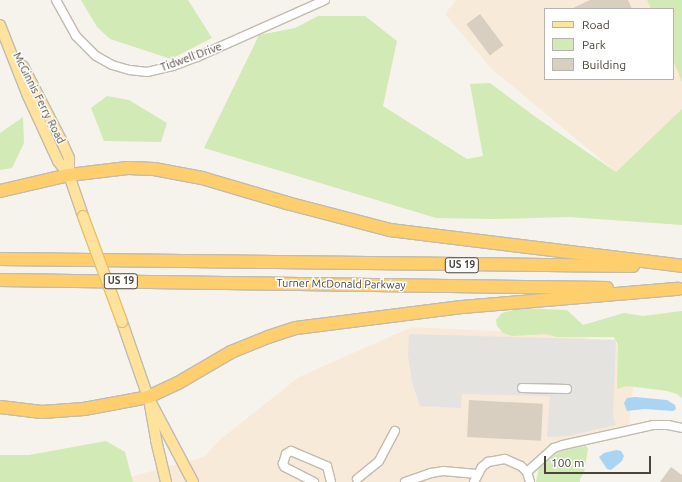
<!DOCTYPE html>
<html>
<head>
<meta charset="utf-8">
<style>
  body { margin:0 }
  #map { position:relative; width:682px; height:482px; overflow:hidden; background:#f6f3ec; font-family:Ubuntu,sans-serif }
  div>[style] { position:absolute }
  .commercial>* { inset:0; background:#f7ead8 }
  .green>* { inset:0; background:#d2eab5 }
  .parking>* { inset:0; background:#e5e3e0 }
  .water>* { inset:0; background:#a9d4f2 }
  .building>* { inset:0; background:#d8cfc1; transform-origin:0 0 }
  .roads { filter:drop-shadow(1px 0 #c2bbae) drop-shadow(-1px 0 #c2bbae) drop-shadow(0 1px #c2bbae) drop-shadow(0 -1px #c2bbae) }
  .minor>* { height:8px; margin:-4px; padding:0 4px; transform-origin:4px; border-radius:4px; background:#fff }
  .major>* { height:10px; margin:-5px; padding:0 5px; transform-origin:5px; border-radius:5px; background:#ffe39c }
  .highway>* { height:12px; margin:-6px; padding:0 6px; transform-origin:6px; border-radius:6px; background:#ffcf6e }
  .bridges { filter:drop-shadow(1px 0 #e6c16a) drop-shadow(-1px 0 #e6c16a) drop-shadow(0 1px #e6c16a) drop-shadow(0 -1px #e6c16a) }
  .major-bridge>* { height:10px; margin:-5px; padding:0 5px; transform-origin:5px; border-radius:5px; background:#ffe39c }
  span { translate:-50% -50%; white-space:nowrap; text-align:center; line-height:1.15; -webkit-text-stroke:3px #fff; paint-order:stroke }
  .shield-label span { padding:1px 3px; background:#fff; border:1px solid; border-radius:3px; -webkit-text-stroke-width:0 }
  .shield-label { font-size:10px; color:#4b4439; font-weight:700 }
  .street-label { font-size:11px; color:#4b4439 }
  .legend { position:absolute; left:544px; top:8px; width:130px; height:72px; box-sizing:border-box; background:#fff; border:1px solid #b7b4b0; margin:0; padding:5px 7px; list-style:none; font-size:12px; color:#4b4439 }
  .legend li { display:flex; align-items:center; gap:8px; height:20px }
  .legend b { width:20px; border:1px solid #b7b4b0 }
  .scale { position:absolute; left:544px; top:456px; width:107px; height:18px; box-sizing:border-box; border:2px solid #4b4439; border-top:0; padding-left:5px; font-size:12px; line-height:14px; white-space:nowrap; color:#4b4439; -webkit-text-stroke:3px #fff; paint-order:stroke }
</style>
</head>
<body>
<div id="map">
  <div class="commercial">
    <i style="clip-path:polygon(456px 0,647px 0,651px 9px,545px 9px,545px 79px,673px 79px,673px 60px,682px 82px,682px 109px,616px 172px,492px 69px,445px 14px)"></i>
    <i style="clip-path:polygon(412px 327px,574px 335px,618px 345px,638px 345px,629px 424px,545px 447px,529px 482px,121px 482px,137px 475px,204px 457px,221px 439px,299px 377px)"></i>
  </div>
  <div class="green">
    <i style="clip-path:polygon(81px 0,188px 0,212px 38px,171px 59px,110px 39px,97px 27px)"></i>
    <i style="clip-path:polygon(647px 0,682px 0,682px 82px,673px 60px,673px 9px,651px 9px)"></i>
    <i style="clip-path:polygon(318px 16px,365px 16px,397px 41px,383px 106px,467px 159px,483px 156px,470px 84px,490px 83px,537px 118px,616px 172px,682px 109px,682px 225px,569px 217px,495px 219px,436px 218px,204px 148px,259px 35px,295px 28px)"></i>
    <i style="clip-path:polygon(107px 96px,129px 100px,167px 123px,161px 142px,104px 141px,91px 108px)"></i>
    <i style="clip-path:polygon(23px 117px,24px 143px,12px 168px,0 170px,0 133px)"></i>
    <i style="clip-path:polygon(521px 308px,567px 310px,583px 325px,624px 313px,643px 316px,682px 311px,682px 398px,677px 394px,667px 391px,644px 388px,626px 386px,617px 389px,618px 345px,614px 337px,557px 337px,546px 334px,512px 336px,503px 333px,497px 326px,496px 320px,502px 313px)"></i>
    <i style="clip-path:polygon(106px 441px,125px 452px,133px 482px,0 482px,0 455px,29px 455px)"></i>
    <i style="clip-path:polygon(586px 446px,588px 449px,584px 473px,580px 479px,580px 482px,536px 482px,539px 468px,557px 453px,568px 449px)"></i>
  </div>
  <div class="parking">
    <i style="clip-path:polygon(409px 334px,616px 340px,613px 416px,616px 425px,568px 436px,547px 437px,550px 396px,462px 394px,461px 408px,420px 406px,412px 382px,408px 355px)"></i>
  </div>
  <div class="water">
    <i style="clip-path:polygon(635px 397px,667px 400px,675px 405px,676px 409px,673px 411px,644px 409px,627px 411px,624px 403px,627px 398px)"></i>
    <i style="clip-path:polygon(616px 450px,621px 451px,624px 456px,622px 461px,611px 470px,607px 469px,599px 457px,604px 453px)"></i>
  </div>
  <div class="building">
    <i style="clip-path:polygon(590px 0,628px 0,632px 9px,571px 9px)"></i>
    <i style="left:480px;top:14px;width:39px;height:17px;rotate:53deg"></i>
    <i style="left:469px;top:400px;width:74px;height:37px;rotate:3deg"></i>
    <i style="clip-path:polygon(671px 467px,682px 475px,682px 482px,660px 482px)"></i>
  </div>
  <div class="roads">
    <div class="minor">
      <i style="left:56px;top:0;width:41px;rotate:60.9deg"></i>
      <i style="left:76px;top:36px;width:28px;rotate:45deg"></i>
      <i style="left:96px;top:56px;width:18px;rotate:29deg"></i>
      <i style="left:112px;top:65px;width:19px;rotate:16deg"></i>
      <i style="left:130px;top:70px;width:17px;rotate:7deg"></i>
      <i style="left:147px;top:72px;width:27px;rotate:-13deg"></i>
      <i style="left:173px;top:66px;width:26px;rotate:-21deg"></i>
      <i style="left:197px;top:57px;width:140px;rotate:-24deg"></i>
      <i style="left:522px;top:388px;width:45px;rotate:1.3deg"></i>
      <i style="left:527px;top:472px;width:36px;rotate:-42deg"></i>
      <i style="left:554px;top:448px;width:9px;rotate:-18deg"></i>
      <i style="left:563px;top:445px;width:92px;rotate:-12.5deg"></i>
      <i style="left:653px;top:425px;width:15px"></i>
      <i style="left:668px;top:425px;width:14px;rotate:12deg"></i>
      <i style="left:357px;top:479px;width:28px;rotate:-39deg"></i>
      <i style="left:379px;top:461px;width:34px;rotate:-62deg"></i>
      <i style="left:314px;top:482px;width:33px;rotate:-153deg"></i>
      <i style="left:285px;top:467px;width:4px;rotate:-124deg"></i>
      <i style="left:283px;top:464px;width:10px;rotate:-73deg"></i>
      <i style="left:286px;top:454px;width:6px;rotate:-31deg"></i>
      <i style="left:291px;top:451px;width:39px;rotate:23deg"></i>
      <i style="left:327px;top:466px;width:16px;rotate:76deg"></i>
      <i style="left:405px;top:482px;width:28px;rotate:-19deg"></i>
      <i style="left:431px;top:473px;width:12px;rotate:-9deg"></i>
      <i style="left:443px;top:471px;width:34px;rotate:5deg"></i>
      <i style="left:474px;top:482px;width:17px;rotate:-62deg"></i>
      <i style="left:482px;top:467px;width:8px;rotate:-40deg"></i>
      <i style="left:488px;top:462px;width:17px;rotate:-10deg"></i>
      <i style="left:505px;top:459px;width:17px;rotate:24deg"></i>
      <i style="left:521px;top:466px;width:8px;rotate:45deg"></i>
      <i style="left:527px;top:472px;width:10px;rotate:73deg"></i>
    </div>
    <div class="major">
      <i style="left:0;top:25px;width:76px;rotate:68.5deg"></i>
      <i style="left:28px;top:96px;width:72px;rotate:65.2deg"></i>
      <i style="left:58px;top:161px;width:18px;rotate:52deg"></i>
      <i style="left:69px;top:175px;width:43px;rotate:71.1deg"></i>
      <i style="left:23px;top:66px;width:83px;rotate:62.8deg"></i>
      <i style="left:61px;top:140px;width:20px;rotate:66deg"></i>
      <i style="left:69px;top:158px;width:17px;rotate:90deg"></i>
      <i style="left:122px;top:322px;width:79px;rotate:70.9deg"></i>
      <i style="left:148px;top:397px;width:96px;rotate:62.1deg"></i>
      <i style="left:150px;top:405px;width:36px;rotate:80deg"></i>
      <i style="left:156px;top:440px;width:43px;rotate:76.6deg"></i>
    </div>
    <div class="highway">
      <i style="left:0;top:191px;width:71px;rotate:-13.1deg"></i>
      <i style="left:69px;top:175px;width:59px;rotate:-6.8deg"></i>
      <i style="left:128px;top:168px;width:26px;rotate:2deg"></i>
      <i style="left:154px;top:169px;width:49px;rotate:10.6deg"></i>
      <i style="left:202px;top:178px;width:89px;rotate:16.4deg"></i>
      <i style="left:287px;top:203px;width:106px;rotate:14.7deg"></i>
      <i style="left:390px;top:230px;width:294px;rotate:7deg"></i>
      <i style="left:0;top:259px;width:633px;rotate:0.63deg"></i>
      <i style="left:0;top:280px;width:607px;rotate:0.76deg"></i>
      <i style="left:0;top:407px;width:42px;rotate:6.8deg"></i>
      <i style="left:42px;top:412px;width:42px;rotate:-4.1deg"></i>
      <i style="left:84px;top:409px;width:65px;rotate:-10.6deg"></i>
      <i style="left:148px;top:397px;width:33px;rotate:-25deg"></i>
      <i style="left:178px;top:383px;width:61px;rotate:-30.3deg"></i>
      <i style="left:231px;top:352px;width:40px;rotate:-22deg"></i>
      <i style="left:268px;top:337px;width:29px;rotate:-18deg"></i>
      <i style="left:296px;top:328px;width:167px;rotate:-7.2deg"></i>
      <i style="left:462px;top:307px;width:217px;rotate:-4.8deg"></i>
    </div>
  </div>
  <div class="bridges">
    <div class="major-bridge">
      <i style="left:83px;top:216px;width:113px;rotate:69.8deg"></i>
    </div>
  </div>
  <div class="shield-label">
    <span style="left:462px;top:265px">US 19</span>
    <span style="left:121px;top:281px">US 19</span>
  </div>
  <div class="street-label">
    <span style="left:191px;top:57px;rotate:-20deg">Tidwell Drive</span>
    <span style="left:39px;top:98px;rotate:63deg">McGinnis Ferry Road</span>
    <span style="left:341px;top:284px;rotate:1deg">Turner McDonald Parkway</span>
  </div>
  <ul class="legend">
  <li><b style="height:5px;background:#ffe39c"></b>Road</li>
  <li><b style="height:11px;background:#d2eab5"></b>Park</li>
  <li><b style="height:11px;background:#d8cfc1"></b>Building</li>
  </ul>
  <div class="scale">100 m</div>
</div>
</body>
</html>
